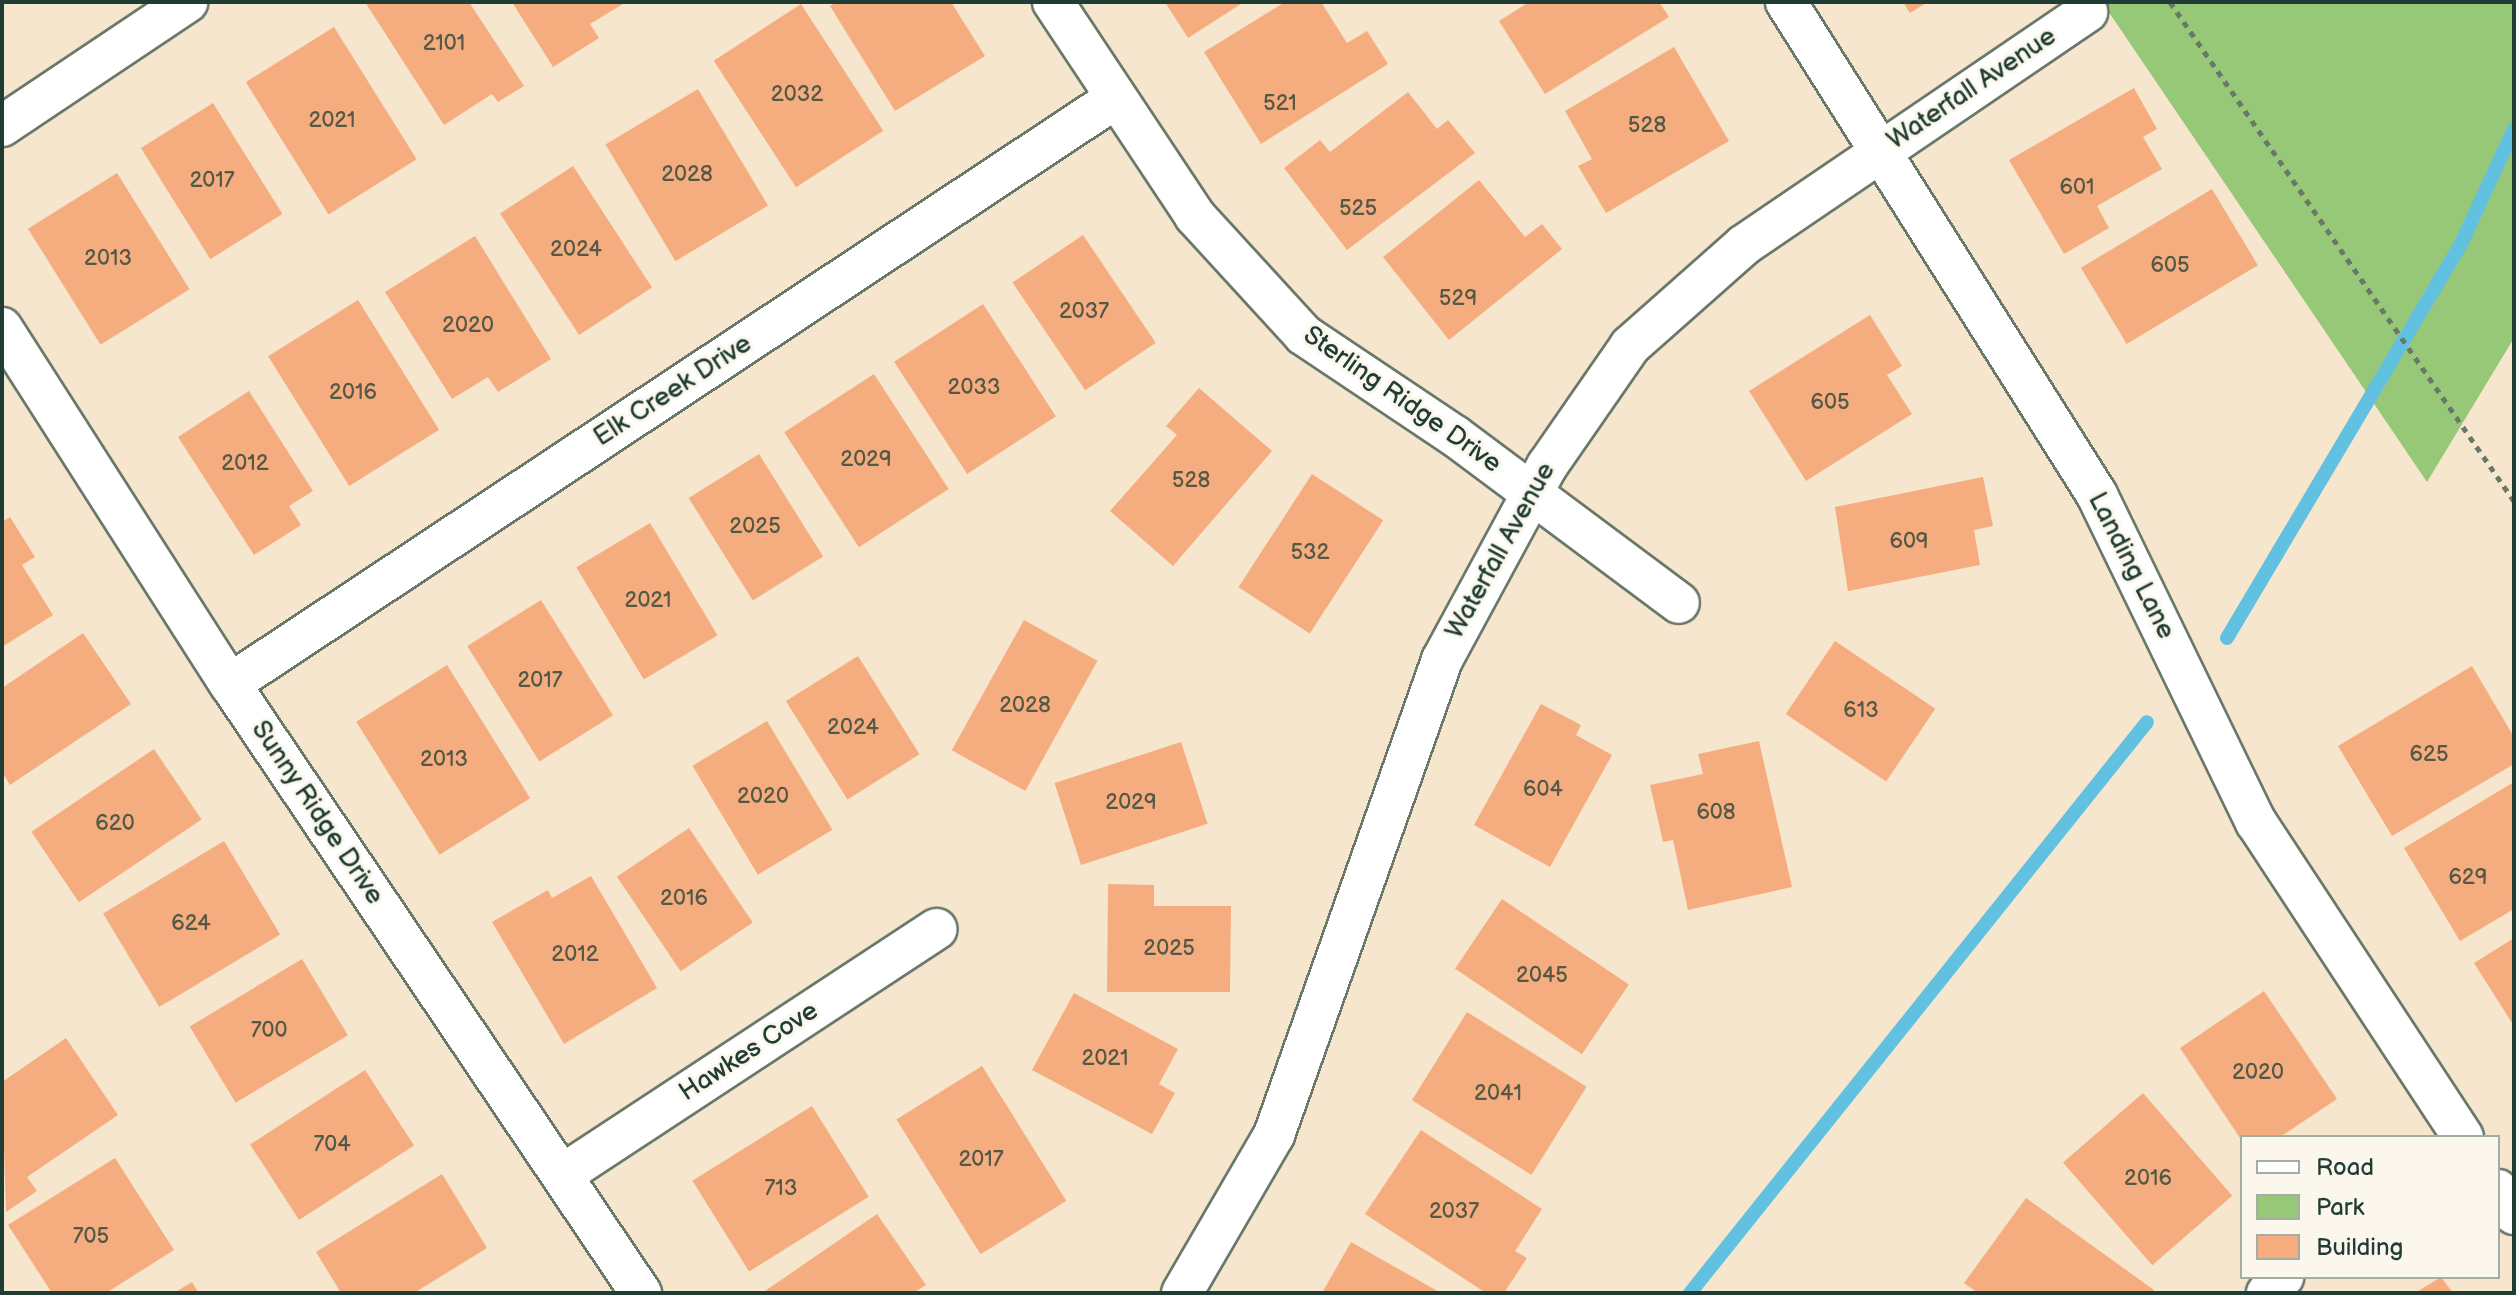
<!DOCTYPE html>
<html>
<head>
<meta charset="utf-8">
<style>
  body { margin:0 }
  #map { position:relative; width:2516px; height:1295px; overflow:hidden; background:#f6e6ce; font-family:"Balsamiq Sans",sans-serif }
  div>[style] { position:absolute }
  .green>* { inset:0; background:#97c877 }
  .stream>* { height:14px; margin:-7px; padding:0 7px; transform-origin:7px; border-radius:7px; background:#62c1e0 }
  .building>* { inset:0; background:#f5ad7f; transform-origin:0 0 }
  .path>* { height:5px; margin-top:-2.5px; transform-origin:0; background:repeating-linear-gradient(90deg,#6a786a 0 6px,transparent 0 12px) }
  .roads { filter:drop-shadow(2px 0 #6a786a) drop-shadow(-2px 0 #6a786a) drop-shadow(0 2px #6a786a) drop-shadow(0 -2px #6a786a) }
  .minor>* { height:40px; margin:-20px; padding:0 20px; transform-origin:20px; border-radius:20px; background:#fff }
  span { translate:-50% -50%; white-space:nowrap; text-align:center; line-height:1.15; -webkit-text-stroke:6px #fbf7ec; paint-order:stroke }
  .number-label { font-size:22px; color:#545947 }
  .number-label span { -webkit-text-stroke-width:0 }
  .street-label { font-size:26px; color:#1f3d34 }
  .frame { position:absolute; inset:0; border:4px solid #1f3d34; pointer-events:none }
  .legend { position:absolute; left:2240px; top:1135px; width:260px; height:144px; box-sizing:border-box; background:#fbf7ec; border:2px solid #a3ada2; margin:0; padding:10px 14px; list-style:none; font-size:24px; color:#1f3d34 }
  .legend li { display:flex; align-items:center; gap:16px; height:40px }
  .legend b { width:40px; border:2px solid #a3ada2 }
</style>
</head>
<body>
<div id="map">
  <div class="green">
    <i style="clip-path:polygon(2102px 2px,2514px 2px,2514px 338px,2427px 482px)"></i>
  </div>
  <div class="stream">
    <i style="left:2227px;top:638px;width:458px;rotate:-59.3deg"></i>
    <i style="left:2461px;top:244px;width:127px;rotate:-65.3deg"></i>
    <i style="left:1690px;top:1293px;width:731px;rotate:-51.33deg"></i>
  </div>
  <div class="building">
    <i style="clip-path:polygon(365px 2px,469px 2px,524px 86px,498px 102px,492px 94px,444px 125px)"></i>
    <i style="clip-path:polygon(512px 2px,626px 2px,590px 24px,599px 38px,553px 67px)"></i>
    <i style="clip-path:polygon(837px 2px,951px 2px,985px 56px,895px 111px,830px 6px)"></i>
    <i style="clip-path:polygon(1165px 2px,1244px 2px,1188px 38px)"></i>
    <i style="clip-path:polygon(1285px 2px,1321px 2px,1347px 43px,1367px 31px,1388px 64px,1261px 144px,1204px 52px)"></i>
    <i style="clip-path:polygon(1529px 2px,1659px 2px,1669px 17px,1545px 94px,1499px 21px)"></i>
    <i style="clip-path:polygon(1903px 2px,1928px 2px,1910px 13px)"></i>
    <i style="left:801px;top:4px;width:151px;height:104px;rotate:57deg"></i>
    <i style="left:334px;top:27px;width:156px;height:104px;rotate:58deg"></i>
    <i style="clip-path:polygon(1674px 47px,1729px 141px,1606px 213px,1578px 166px,1592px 159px,1565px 111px)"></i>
    <i style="clip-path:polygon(2134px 88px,2157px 129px,2143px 137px,2162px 169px,2097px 206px,2109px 228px,2064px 254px,2009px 160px)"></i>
    <i style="left:698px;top:89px;width:136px;height:108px;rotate:59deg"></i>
    <i style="clip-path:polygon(1408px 92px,1437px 129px,1448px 120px,1475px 153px,1347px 250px,1284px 168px,1320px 140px,1330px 152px)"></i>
    <i style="left:213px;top:103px;width:131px;height:85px;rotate:58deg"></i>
    <i style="left:573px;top:166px;width:145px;height:87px;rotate:57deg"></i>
    <i style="left:117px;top:173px;width:137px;height:105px;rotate:58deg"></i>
    <i style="clip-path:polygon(1479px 180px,1525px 237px,1542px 224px,1562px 249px,1449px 340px,1383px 257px)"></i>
    <i style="left:2212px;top:189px;width:89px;height:153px;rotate:59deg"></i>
    <i style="left:1083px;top:235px;width:130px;height:85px;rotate:56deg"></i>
    <i style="clip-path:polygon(475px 236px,551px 359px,498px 392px,488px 377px,452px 399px,385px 292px)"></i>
    <i style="left:358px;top:300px;width:153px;height:106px;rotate:58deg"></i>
    <i style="left:983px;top:304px;width:134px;height:106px;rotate:57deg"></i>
    <i style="clip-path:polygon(1870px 315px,1902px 366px,1887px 375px,1912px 414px,1806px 481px,1749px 391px)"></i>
    <i style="left:874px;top:374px;width:137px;height:107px;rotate:57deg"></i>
    <i style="clip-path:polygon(1199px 388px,1272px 451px,1173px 566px,1110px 511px,1177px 435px,1166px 426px)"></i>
    <i style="clip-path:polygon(249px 391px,313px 491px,289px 506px,301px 525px,254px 555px,178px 437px)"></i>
    <i style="left:759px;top:454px;width:121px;height:83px;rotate:58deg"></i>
    <i style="left:1312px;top:474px;width:85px;height:135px;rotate:33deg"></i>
    <i style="clip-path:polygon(1983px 477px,1993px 526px,1974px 530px,1980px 565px,1848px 591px,1835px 507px)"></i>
    <i style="clip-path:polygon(10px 517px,35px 557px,22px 565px,53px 615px,2px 647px,2px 522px)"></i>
    <i style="left:650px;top:523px;width:131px;height:86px;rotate:59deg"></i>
    <i style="left:541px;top:600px;width:136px;height:87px;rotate:58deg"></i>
    <i style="left:1024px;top:620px;width:84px;height:149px;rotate:29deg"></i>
    <i style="clip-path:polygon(83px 633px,131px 704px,10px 785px,2px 772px,2px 688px)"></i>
    <i style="left:1835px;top:641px;width:121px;height:88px;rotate:34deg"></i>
    <i style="left:858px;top:656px;width:116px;height:85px;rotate:58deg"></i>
    <i style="left:447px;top:665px;width:157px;height:107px;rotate:58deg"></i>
    <i style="clip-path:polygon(2472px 666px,2514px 737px,2514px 764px,2392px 836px,2338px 746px)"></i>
    <i style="clip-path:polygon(1541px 704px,1581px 725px,1576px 735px,1612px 755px,1550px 867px,1474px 825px)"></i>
    <i style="left:767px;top:721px;width:127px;height:87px;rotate:59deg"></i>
    <i style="clip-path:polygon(1759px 741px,1792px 887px,1688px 910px,1673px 840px,1663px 842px,1650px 785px,1703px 774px,1698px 754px)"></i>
    <i style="left:1181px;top:742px;width:86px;height:133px;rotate:72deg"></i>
    <i style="left:154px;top:749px;width:85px;height:148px;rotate:56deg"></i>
    <i style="clip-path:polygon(2514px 782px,2514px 909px,2460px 941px,2404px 848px)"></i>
    <i style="left:689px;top:828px;width:114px;height:87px;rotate:56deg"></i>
    <i style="left:224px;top:841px;width:109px;height:141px;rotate:59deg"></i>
    <i style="clip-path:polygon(591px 876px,657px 988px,564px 1044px,492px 922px,548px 890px,552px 898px)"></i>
    <i style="clip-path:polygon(1108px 884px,1154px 885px,1154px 906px,1231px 906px,1230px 992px,1107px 992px)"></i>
    <i style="left:1502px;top:899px;width:153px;height:84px;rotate:34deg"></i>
    <i style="clip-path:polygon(2514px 938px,2514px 1026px,2474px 963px)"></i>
    <i style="left:302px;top:959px;width:89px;height:131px;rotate:59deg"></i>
    <i style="clip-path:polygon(2264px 991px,2337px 1099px,2280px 1137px,2242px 1141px,2180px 1048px)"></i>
    <i style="clip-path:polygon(1074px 993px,1178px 1049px,1159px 1084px,1175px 1093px,1152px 1134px,1032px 1070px)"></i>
    <i style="left:1467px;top:1012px;width:141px;height:104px;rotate:32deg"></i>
    <i style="clip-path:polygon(66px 1038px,118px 1115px,27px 1177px,37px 1191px,6px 1212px,2px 1082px)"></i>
    <i style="left:982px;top:1066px;width:159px;height:101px;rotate:58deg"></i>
    <i style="left:365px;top:1070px;width:90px;height:137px;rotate:57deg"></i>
    <i style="left:2143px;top:1093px;width:136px;height:106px;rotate:49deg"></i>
    <i style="left:812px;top:1106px;width:107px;height:141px;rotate:58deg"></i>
    <i style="clip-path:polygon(1421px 1130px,1542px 1209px,1515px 1251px,1527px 1258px,1504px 1293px,1486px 1293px,1365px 1214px)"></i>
    <i style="clip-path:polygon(115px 1158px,174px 1250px,106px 1293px,52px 1293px,8px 1225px)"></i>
    <i style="clip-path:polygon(442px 1174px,487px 1248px,414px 1293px,341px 1293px,316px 1252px)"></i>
    <i style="clip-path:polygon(2026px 1198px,2154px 1290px,2152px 1293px,1978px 1293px,1964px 1283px)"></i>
    <i style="clip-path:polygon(877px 1214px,926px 1285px,913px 1293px,762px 1293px)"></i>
    <i style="clip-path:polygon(1351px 1242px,1441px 1293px,1322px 1293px)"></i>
    <i style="clip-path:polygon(2441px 1277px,2453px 1293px,2415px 1293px)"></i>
    <i style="clip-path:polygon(192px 1282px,199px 1293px,174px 1293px)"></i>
  </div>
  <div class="path">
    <i style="left:2170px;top:2px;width:606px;rotate:55.42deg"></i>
  </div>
  <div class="roads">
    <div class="minor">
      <i style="left:1053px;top:2px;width:257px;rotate:56.4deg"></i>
      <i style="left:1195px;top:216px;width:161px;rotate:47.5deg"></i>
      <i style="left:1304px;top:335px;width:182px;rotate:33.8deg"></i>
      <i style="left:1455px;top:436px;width:279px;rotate:36.7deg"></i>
      <i style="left:1786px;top:2px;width:583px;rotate:57.75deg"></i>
      <i style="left:2097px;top:495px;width:364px;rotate:64.1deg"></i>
      <i style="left:2256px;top:822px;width:377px;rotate:56.7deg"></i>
      <i style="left:2px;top:126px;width:223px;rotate:-33.8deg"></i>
      <i style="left:2px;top:328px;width:423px;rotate:57.4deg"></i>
      <i style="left:230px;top:684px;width:735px;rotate:55.99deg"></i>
      <i style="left:230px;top:684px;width:1062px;rotate:-33.48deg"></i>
      <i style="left:562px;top:1175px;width:448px;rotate:-33.3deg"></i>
      <i style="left:2498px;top:1190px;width:29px;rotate:56deg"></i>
      <i style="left:1182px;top:1293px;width:183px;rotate:-59.8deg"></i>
      <i style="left:1274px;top:1135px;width:504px;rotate:-70.52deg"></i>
      <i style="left:1442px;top:660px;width:221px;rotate:-61.6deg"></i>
      <i style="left:1547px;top:466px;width:146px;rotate:-55.3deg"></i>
      <i style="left:1630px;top:346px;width:152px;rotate:-41.5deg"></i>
      <i style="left:1744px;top:245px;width:415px;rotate:-34.2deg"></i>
      <i style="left:2267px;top:1293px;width:23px;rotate:-45deg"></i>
    </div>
  </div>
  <div class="number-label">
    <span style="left:444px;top:44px">2101</span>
    <span style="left:797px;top:95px">2032</span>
    <span style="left:1280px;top:104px">521</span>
    <span style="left:332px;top:121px">2021</span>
    <span style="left:1647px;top:126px">528</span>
    <span style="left:687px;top:175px">2028</span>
    <span style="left:212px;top:181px">2017</span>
    <span style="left:2077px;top:188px">601</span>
    <span style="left:1358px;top:209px">525</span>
    <span style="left:576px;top:250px">2024</span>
    <span style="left:108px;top:259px">2013</span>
    <span style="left:2170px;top:266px">605</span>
    <span style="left:1458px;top:299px">529</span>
    <span style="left:1084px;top:312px">2037</span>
    <span style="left:468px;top:326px">2020</span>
    <span style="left:974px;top:388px">2033</span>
    <span style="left:353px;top:393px">2016</span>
    <span style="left:1830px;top:403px">605</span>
    <span style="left:866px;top:460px">2029</span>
    <span style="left:245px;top:464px">2012</span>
    <span style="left:1191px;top:481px">528</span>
    <span style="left:755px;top:527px">2025</span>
    <span style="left:1909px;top:542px">609</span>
    <span style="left:1310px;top:553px">532</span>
    <span style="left:648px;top:601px">2021</span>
    <span style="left:540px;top:681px">2017</span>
    <span style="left:1025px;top:706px">2028</span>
    <span style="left:1861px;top:711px">613</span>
    <span style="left:853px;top:728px">2024</span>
    <span style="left:2429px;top:755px">625</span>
    <span style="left:444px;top:760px">2013</span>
    <span style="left:1543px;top:790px">604</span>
    <span style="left:763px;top:797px">2020</span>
    <span style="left:1131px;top:803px">2029</span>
    <span style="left:1716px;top:813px">608</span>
    <span style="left:115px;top:824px">620</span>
    <span style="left:2468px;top:878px">629</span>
    <span style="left:684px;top:899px">2016</span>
    <span style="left:191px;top:924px">624</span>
    <span style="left:1169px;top:949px">2025</span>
    <span style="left:575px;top:955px">2012</span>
    <span style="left:1542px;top:976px">2045</span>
    <span style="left:269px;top:1031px">700</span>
    <span style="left:1105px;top:1059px">2021</span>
    <span style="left:2258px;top:1073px">2020</span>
    <span style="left:1498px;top:1094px">2041</span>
    <span style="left:332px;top:1145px">704</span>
    <span style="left:981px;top:1160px">2017</span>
    <span style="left:2148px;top:1179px">2016</span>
    <span style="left:781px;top:1189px">713</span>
    <span style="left:1454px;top:1212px">2037</span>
    <span style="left:91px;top:1237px">705</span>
  </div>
  <div class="street-label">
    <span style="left:1972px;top:89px;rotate:-34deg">Waterfall Avenue</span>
    <span style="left:673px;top:391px;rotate:-33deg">Elk Creek Drive</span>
    <span style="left:1402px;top:400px;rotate:35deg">Sterling Ridge Drive</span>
    <span style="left:1501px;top:551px;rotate:-61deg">Waterfall Avenue</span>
    <span style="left:2131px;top:566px;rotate:63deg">Landing Lane</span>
    <span style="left:317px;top:813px;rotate:56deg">Sunny Ridge Drive</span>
    <span style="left:749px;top:1052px;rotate:-33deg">Hawkes Cove</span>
  </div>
  <div class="frame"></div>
  <ul class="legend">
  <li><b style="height:10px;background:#fff"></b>Road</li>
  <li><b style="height:22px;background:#97c877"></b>Park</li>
  <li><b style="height:22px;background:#f5ad7f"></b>Building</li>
  </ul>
</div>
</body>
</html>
